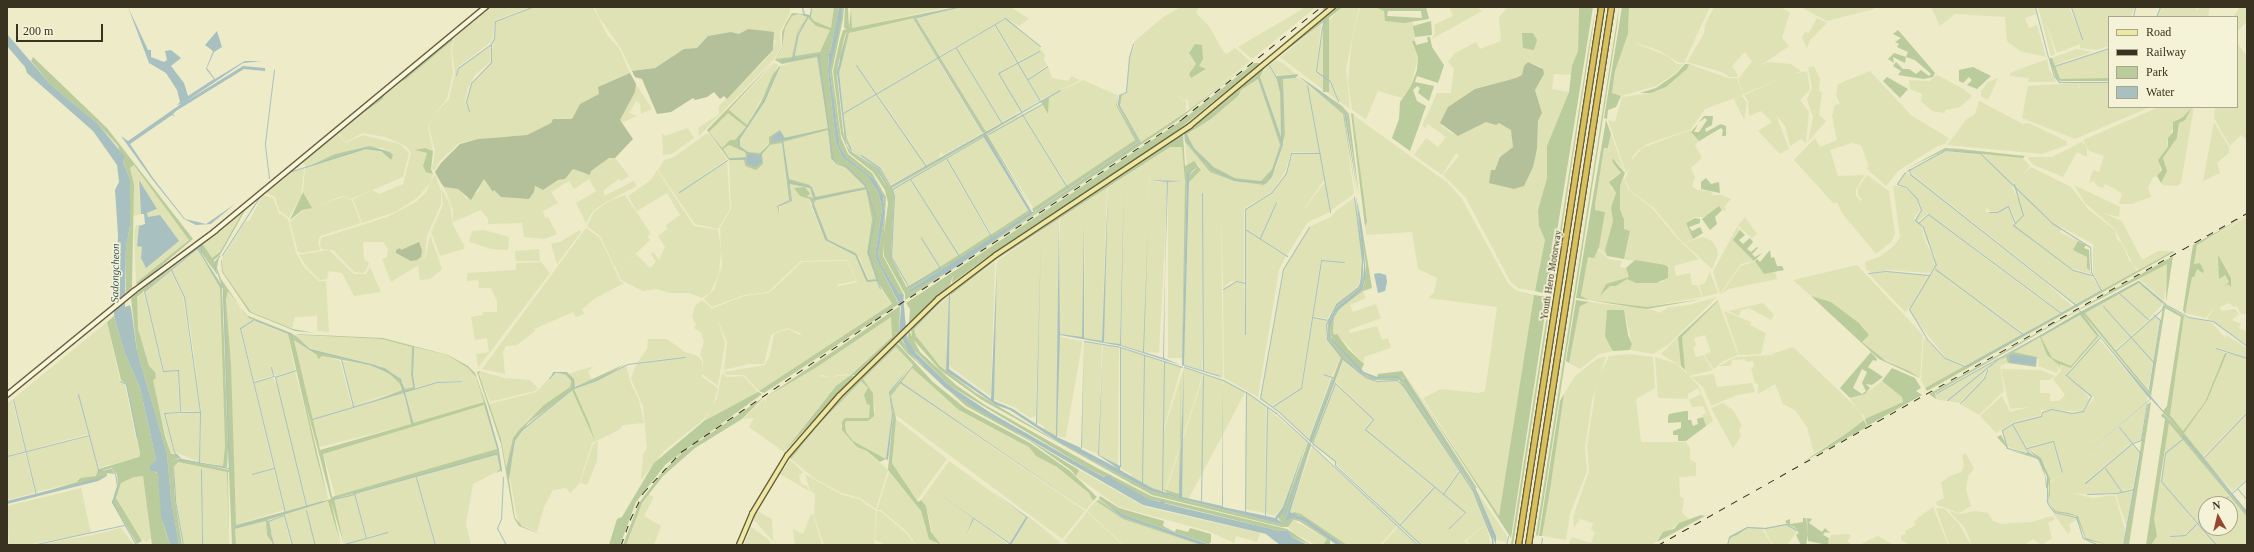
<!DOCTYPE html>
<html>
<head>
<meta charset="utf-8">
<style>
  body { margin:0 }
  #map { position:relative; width:2254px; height:552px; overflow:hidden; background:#edebc8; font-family:Georgia,serif }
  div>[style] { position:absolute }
  .farmland>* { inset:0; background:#dfe2b5; transform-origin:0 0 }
  .green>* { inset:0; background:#bacb9c; transform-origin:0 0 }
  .cemetery>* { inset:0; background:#b3c09a }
  .water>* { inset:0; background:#a8c1c0; transform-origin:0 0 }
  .stream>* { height:1px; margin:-0.5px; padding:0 0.5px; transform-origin:0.5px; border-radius:0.5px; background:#a8c1c0 }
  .roads { filter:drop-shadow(1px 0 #6a6040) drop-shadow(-1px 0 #6a6040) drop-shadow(0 1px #6a6040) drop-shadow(0 -1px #6a6040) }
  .secondary>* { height:3.5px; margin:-1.75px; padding:0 1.75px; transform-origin:1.75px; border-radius:1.75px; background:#f8f6db }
  .primary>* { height:3.5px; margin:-1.75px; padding:0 1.75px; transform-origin:1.75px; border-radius:1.75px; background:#eee9a2 }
  .motorway>* { height:4.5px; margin:-2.25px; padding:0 2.25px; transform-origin:2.25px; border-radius:2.25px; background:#d8c05c }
  .rail>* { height:1px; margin-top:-0.5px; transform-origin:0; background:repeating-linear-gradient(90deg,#393220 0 7px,transparent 0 14px) }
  span { translate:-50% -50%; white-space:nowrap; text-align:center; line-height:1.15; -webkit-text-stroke:3px #f5f3d7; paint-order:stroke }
  .street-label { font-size:10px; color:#393220 }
  .water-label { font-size:11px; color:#305158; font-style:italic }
  .frame { position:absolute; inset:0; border:8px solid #393220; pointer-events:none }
  .legend { position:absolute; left:2108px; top:16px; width:130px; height:92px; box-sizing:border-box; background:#f5f3d7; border:1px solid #aaa68e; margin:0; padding:5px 7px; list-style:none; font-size:12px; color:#393220 }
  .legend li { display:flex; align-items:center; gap:8px; height:20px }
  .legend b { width:20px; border:1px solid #aaa68e }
  .north { position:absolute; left:2198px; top:496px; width:40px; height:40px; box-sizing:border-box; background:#f5f3d7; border:1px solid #aaa68e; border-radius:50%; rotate:352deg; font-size:11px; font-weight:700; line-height:16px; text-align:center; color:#393220 }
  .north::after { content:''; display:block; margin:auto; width:14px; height:18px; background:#95472f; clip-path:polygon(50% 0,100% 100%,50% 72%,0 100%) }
  .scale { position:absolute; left:16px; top:24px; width:87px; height:18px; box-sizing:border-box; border:2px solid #393220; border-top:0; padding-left:5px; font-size:12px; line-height:14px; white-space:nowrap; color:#393220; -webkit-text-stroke:3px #f5f3d7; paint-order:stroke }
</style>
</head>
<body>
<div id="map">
  <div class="farmland">
    <i style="clip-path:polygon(491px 7px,530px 7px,495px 20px,492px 41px,458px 67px,456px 77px,459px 69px,491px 45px,490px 62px,475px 75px,468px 88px,465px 102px,469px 111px,467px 102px,471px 84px,491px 63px,496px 21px,532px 8px,593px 7px,607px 35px,619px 48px,630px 73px,598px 87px,599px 94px,580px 104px,572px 119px,553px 119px,551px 123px,527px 135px,478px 139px,459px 143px,440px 161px,434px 171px,432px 168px,435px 151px,429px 127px,433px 116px,449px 99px,455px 73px,452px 51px,454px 38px)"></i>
    <i style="clip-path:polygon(595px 7px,790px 7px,790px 13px,780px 32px,781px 47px,774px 59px,699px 136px,698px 128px,719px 114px,719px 106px,766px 59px,773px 50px,776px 40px,748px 29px,739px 34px,731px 32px,697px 48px,684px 49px,655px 68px,632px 71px,620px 47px,598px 16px)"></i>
    <i style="clip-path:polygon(812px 7px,834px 7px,831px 28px,814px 21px,811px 17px)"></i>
    <i style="clip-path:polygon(851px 7px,949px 7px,852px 28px)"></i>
    <i style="clip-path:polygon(957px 7px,1011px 7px,1029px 19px,1019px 26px,1005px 18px,939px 56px,916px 18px)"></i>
    <i style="clip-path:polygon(evenodd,1180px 7px,1199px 7px,1196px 13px,1209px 26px,1223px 51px,1227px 54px,1235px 48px,1250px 61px,1189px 110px,1188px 100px,1182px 99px,1175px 92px,1181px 99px,1186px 101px,1186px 111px,1141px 142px,1120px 104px,1122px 95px,1126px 92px,1129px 57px,1135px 46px,1134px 42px,1162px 18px,1180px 7px,1202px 45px,1199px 66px,1205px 71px,1195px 75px,1189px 74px,1196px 64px,1189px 53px,1191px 49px,1202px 45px)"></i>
    <i style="clip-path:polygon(1306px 7px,1316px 7px,1252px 59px,1238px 47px)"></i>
    <i style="clip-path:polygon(1343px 7px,1359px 7px,1346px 68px,1350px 109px,1339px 101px,1331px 81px,1317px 70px,1322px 27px)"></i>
    <i style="clip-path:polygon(1360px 7px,1375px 7px,1384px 11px,1385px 21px,1413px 22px,1415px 41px,1412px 41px,1418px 57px,1411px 86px,1402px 98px,1378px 91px,1366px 119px,1352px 110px,1348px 81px,1352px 40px)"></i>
    <i style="clip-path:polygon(1449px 7px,1477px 7px,1482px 11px,1432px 39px,1435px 33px,1434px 25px,1453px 16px)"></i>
    <i style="clip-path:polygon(evenodd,1508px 7px,1579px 7px,1578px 51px,1571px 75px,1554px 74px,1552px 89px,1569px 92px,1547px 146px,1547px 178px,1538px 210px,1539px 226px,1545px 240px,1535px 291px,1518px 288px,1510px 281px,1466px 198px,1443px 175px,1459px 156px,1456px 153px,1442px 175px,1414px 155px,1426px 138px,1438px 147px,1446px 137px,1428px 124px,1424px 129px,1423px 124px,1437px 93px,1451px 93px,1454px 68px,1448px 62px,1455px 53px,1476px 42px,1480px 49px,1501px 41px,1499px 17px,1508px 7px,1528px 62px,1540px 66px,1544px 74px,1535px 90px,1542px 113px,1538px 121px,1537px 150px,1526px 182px,1507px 187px,1495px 183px,1495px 170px,1500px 157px,1513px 147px,1512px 130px,1499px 123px,1496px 125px,1486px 121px,1463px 134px,1453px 134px,1441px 125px,1456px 102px,1475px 89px,1516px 78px,1522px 75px,1528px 62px)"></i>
    <i style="clip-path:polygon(1629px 7px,1710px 7px,1684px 63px,1678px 62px,1658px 50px,1632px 42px,1667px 56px,1677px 64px,1683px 64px,1677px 72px,1656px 86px,1621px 96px,1612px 93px,1615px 71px,1628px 34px)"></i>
    <i style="clip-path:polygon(1714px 7px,1784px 7px,1783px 9px,1790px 12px,1782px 38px,1789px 46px,1753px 71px,1740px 76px,1752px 62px,1745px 52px,1732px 66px,1738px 75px,1737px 77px,1729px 77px,1722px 72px,1687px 62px,1704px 34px,1705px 25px)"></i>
    <i style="clip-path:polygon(1801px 7px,1874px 7px,1874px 9px,1827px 21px)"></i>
    <i style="clip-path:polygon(1931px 7px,2034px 7px,2037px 14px,2025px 18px,2029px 28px,2037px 25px,2046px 57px,2020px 51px,2007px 41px,2005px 17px,1955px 14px,1940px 26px)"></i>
    <i style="clip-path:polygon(2038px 7px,2069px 7px,2082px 39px,2072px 7px,2134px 7px,2131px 17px,2109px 17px,2109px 46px,2096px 50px,2080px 48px,2080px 44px,2057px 53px,2046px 23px,2055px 54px,2051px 56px)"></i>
    <i style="clip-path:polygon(2161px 7px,2197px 7px,2196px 10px,2201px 7px,2210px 7px,2208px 17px,2156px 17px)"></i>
    <i style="clip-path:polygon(2240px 7px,2247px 7px,2247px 21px,2237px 32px,2237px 17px,2233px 17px)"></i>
    <i style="clip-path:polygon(799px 14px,807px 17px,797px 33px,792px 57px,776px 59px,782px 48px,785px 28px,792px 16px)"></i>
    <i style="clip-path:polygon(912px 17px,937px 58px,877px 93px,856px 64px,876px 94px,843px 113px,839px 74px,847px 35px,857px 30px)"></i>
    <i style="clip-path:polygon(808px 18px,816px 26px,830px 30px,820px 52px,794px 57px,798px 33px)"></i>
    <i style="clip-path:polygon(1817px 18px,1827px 23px,1810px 40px,1807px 48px,1802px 37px,1805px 32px,1809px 33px)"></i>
    <i style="clip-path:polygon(1007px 19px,1040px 47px,1040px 50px,1017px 62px,995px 25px)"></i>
    <i style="clip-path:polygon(1325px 21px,1321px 26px,1316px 71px,1330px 81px,1338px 101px,1280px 57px)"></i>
    <i style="clip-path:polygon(994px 25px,1016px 63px,997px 73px,1020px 111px,1002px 122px,956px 47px)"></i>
    <i style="clip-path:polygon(453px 40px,451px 52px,453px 73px,447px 99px,433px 116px,428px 127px,433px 151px,425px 148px,416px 150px,427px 153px,423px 166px,427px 172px,433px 174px,431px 182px,417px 198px,395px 212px,362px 223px,353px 199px,373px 190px,379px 194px,403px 184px,411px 153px,406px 146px,385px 137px,363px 133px,346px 142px,338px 133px,383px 99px,384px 95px,401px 80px,405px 80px)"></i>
    <i style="clip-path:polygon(2237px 42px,2247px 57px,2247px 140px,2241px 135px,2230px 146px,2214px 118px,2215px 107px,2237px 107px)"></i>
    <i style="left:956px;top:48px;width:87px;height:18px;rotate:59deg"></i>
    <i style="clip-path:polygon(2077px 49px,2092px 52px,2054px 65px,2052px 58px)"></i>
    <i style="clip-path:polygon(2109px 49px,2109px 78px,2062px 80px,2059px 78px,2054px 66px)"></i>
    <i style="clip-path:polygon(1041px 50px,1045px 55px,1044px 60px,1047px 65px,1027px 79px,1018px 63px)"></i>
    <i style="clip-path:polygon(817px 56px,828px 128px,769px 143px,760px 153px,748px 152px,740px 146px,740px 139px,765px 101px,780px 66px)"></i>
    <i style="clip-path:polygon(937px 59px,982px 133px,943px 155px,941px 152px,939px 158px,927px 165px,878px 94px)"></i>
    <i style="clip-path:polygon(2047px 59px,2049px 69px,2056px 82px,2028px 82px,2029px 78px,2010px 76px,2010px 73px)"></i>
    <i style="clip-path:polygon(1276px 60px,1284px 64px,1296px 74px,1276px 75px,1270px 64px)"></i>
    <i style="clip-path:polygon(1768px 62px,1791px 64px,1801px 71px,1743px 94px,1738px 78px)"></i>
    <i style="clip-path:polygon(774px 63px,778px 65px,770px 83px,747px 125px,729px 111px)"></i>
    <i style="left:1017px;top:63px;width:44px;height:22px;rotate:60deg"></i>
    <i style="clip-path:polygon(1689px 64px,1728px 78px,1737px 78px,1743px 95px,1705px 109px,1691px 129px,1647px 144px,1638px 150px,1633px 156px,1631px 161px,1642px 148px,1690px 130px,1699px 141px,1695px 145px,1702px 158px,1691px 168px,1695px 177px,1692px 186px,1697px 190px,1710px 191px,1713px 195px,1722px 195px,1731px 199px,1724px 207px,1727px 209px,1724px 211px,1719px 206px,1706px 217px,1694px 217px,1686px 223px,1693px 239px,1683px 243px,1654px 208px,1630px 190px,1625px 179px,1630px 168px,1626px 173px,1608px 120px,1615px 122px,1622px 97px,1651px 93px,1666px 87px,1687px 69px)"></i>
    <i style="clip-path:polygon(1268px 65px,1276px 76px,1280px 93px,1281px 138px,1260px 77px)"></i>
    <i style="clip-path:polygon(1048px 66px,1052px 78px,1069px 81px,1071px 76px,1080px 80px,1040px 100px,1028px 80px)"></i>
    <i style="clip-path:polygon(1814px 66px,1820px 79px,1819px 91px,1822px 92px,1819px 115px,1826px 121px,1808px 142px,1813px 117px,1807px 99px,1812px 88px,1808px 67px)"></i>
    <i style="clip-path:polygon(1807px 71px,1810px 90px,1800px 100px,1809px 112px,1806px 143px,1801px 139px,1790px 146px,1785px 126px,1776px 115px,1789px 149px,1780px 154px,1758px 131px,1772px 122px,1761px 111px,1749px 116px,1748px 101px,1744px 95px,1792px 74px)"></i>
    <i style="clip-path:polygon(1870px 71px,1912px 116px,1949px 138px,1945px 144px,1938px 146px,1899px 170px,1886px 186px,1866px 168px,1869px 167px,1861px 145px,1852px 143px,1830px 150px,1838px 176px,1865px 175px,1860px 182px,1856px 190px,1856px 196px,1860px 201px,1862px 200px,1858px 195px,1858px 188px,1867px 175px,1889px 191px,1895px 234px,1891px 242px,1876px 254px,1842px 213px,1837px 202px,1834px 204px,1794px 160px,1815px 138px,1820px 147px,1837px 140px,1832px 116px,1835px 105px,1840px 104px,1836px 95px,1838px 84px)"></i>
    <i style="clip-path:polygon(1937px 75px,1962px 88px,1972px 96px,1960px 107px,1945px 110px,1945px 113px,1932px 111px,1921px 101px,1922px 94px,1910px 89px,1909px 80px,1929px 81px)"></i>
    <i style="clip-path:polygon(1298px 78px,1307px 84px,1320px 153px,1291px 152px,1285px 172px,1271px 193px,1244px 208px,1244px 283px,1231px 281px,1223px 288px,1221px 212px,1223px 378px,1203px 370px,1202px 192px,1202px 370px,1184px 365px,1189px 182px,1201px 170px,1199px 165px,1191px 162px,1187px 165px,1185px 142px,1210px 172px,1234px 181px,1264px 185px,1276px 168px,1285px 135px,1283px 79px)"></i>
    <i style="clip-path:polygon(1998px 78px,1988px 100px,1981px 96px,1981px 91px,1988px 82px)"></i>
    <i style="clip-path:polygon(1258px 79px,1280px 145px,1272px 169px,1261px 181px,1235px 178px,1214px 167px,1194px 148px,1187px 134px,1211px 119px,1238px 96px,1241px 90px)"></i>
    <i style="clip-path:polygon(1083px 80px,1117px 95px,1116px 105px,1135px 140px,1068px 186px,1023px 114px,1041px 104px,1048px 113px,1049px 98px)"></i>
    <i style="clip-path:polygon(2109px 82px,2109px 107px,2150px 107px,2075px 139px,2022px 118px,2028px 86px,2078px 83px,2081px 94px,2079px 83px)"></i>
    <i style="clip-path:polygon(636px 84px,652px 109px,641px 114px,640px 104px,636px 101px,629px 113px,637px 116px,621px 123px,620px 120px,635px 92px)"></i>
    <i style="clip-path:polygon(1307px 85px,1341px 112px,1344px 118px,1354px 194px,1330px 211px)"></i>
    <i style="clip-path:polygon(877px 95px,926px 166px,890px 185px,879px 167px,852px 150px,846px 132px,843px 114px)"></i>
    <i style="clip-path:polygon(1742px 96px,1747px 103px,1744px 120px,1734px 99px)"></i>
    <i style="clip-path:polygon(1979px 101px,2023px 124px,2029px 123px,2066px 141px,2067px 145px,2042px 154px,1947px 145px,1967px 119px,1975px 114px)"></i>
    <i style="clip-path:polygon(2159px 107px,2191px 107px,2183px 117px,2177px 119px,2167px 141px,2168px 147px,2165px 155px,2159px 158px,2161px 175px,2153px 177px,2148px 187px,2151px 197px,2132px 204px,2121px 204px,2119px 203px,2122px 194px,2117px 190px,2105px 184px,2103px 188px,2097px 186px,2093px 180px,2092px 183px,2089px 182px,2093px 170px,2099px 172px,2104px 156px,2089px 151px,2083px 140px)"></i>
    <i style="clip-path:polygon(2192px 107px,2194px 107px,2181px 183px,2178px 186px,2163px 185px,2161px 183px,2165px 172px,2163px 158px,2178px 137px,2179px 123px)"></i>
    <i style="clip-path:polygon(728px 112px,746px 127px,735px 141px,729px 141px,722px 148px,709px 132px)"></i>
    <i style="left:1022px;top:114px;width:86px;height:40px;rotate:58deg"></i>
    <i style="clip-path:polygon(1353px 115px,1448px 183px,1462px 199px,1508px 283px,1515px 290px,1534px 295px,1499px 517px,1423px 398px,1441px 389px,1479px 393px,1485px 391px,1497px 307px,1428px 298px,1434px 293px,1437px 278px,1418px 269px,1412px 232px,1366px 235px)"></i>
    <i style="clip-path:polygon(2214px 122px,2229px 147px,2229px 153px,2217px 163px,2220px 173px,2203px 181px)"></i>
    <i style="clip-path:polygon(688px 128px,694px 138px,672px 154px,663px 155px,662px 133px,665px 136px)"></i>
    <i style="clip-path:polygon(828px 130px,831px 159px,846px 168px,865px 188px,815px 198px,812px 187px,789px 179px,783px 142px)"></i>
    <i style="clip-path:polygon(337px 133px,346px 143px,363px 135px,400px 144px,409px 153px,403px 177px,351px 199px,342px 196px,312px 208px,303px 192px,305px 168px,366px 149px,381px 151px,391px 160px,390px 152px,382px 148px,364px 148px,335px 154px,306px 167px,303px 162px)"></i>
    <i style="clip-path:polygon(706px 134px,709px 134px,727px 159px,679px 192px,727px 161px,730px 209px,718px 229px,695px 224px,658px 170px,664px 160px,674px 157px)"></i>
    <i style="clip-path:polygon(1611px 134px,1624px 170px,1617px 162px,1613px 163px,1621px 173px,1611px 179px,1611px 187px,1616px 193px,1612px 212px,1613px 221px,1605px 250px,1607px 256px,1598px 248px,1605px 212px,1595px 210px,1595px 205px,1604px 148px,1609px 148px)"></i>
    <i style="left:984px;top:136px;width:87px;height:44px;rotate:59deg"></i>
    <i style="clip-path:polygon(2082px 142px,2087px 147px,2087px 157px,2077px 152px,2063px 177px,2034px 165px,2028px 159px,2028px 157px,2052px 157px)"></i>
    <i style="clip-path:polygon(782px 143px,789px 200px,777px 206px,778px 210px,780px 211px,780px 206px,791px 200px,789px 184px,810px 188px,814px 198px,810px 203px,825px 240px,855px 255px,866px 281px,876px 281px,892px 305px,759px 391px,744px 375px,727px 375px,723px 372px,765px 365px,770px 355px,774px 334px,789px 329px,799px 335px,802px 334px,788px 328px,774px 333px,771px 335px,764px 364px,749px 364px,724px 370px,727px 342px,713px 308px,744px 296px,769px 293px,802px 262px,848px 261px,856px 281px,839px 284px,836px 287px,857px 282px,848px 260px,801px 261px,768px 292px,744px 295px,712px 307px,704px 299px,714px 290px,722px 266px,720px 228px,731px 209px,729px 160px,744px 160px,744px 165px,762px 154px,770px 145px)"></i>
    <i style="clip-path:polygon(729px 145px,745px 152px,746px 157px,729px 158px,723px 149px)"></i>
    <i style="clip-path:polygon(1170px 147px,1182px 147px,1185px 181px,1149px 180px,1149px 170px,1143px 352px,1121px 345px,1124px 207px,1120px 344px,1103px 341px,1108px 188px)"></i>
    <i style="clip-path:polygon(1945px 151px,1980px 153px,2013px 184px,2012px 185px,2013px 189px,2022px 206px,2013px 185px,2062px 229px,2060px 232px,2078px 241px,2074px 250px,2087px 257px,2087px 268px,2092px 274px,2073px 269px,2013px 225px,2016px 223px,2015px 219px,2009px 205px,1997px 212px,1990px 211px,1986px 207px,1986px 212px,1997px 213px,2008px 206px,2014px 218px,2013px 225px,2073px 270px,2090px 275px,2101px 290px,2076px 304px,1911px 173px,1909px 170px)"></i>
    <i style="clip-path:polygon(1980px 152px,2023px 158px,2030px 166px,2023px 175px,2031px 167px,2071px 187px,2088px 209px,2115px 230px,2117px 239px,2122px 244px,2129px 260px,2133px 264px,2115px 229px,2085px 203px,2074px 185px,2120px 207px,2119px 217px,2103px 213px,2122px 221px,2142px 260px,2158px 251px,2173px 251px,2139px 270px,2134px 265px,2137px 271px,2102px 291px,2093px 273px,2093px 244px,2052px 222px)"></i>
    <i style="clip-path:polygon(1292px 153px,1320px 154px,1324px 180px,1299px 216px,1325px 182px,1330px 212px,1308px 222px,1287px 255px,1261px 239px,1277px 202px,1260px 238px,1245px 228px,1245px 209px,1272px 194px,1286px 173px)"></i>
    <i style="clip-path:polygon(609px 158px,615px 158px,629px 176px,621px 181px,619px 179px,604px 190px,604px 196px,634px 181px,637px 186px,606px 202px,593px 211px,586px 223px,576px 203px,596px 191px,589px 179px,574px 189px,569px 181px,551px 192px,558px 203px,543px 211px,545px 218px,548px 217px,557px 234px,544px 239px,524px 237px,522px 223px,488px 224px,488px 219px,481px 210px,453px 222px,453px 210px,444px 187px,458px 189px,467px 199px,478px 192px,482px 180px,484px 179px,493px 192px,494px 190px,501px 197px,529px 199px,534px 186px,543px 190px,558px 180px,565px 179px,573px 169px,584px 173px,591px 171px)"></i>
    <i style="left:945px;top:158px;width:90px;height:40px;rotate:60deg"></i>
    <i style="clip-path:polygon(134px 165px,189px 240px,136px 283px,134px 232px,136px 225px,141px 225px,138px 245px,142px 246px,145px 267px,149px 219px,147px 213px,157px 210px,138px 181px,141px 214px,133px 216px,134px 185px,130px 168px)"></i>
    <i style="clip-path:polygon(304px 169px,301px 196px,289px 218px,279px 210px,275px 197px,266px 193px,292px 172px)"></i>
    <i style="clip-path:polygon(657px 170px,694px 226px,718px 230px,721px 250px,719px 274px,710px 293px,702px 298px,689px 293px,669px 293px,657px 289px,643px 291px,621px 280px,615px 266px,623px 266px,636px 254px,650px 268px,656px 262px,651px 254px,653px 252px,659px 260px,665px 247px,658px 236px,667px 229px,666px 225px,680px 215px,667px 193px,637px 211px,628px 196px,651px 180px)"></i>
    <i style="clip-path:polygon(1906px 172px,2045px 282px,2072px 306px,2061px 312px,1928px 213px,1917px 222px,1916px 217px,1922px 211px,1918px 199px,1906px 186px,1897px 183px)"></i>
    <i style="clip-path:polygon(435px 174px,441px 191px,441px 204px,427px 236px,425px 256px,420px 264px,391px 282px,382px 259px,387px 257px,388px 249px,383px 242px,363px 242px,364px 259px,369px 263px,366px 271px,363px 273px,354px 272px,333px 250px,322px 249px,320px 246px,321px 238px,387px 217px,416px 202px,426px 192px)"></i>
    <i style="clip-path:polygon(1624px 178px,1628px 189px,1653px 209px,1675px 236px,1699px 259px,1674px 266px,1676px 276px,1690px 273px,1692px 285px,1697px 285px,1702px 297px,1647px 307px,1589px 300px,1581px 296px,1588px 257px,1597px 249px,1609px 259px,1622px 261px,1620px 267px,1626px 268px,1629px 277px,1606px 284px,1603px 295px,1610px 286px,1616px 286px,1627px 279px,1633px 282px,1663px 282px,1666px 266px,1624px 259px,1630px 233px,1624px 229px,1624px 217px,1620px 209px,1620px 186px)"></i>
    <i style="clip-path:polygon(909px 179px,959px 257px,941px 268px,921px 236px,940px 268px,910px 286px,904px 280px,891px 254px,894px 196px,892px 189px)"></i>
    <i style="left:1149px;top:181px;width:19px;height:171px;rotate:3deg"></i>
    <i style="left:1168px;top:182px;width:17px;height:176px"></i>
    <i style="clip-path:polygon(1893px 185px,1906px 188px,1917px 199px,1920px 211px,1914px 217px,1915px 220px,1922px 227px,1924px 239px,1935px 260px,1935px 268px,1929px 273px,1888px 270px,1874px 273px,1866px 270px,1865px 262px,1879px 257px,1895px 245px,1900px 237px)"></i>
    <i style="clip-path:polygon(441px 187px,450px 205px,453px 225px,464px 245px,464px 249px,440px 256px,431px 232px,443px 205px)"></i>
    <i style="clip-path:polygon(1107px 188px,1102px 340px,1102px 342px,1084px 338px,1085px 225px,1082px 338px,1060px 334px,1060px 219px)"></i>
    <i style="clip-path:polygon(866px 189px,872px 219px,867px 253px,876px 280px,868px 280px,860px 259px,856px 253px,828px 240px,813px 201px)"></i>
    <i style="clip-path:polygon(263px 195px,273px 198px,279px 213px,288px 219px,296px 253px,304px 267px,319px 281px,326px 281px,329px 332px,317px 331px,317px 313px,316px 316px,295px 317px,292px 328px,256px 316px,247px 308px,223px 272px,223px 257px,246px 221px,249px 221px)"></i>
    <i style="clip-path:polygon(625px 195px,651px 234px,647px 236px,650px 240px,623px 266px,614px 266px,601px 237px,587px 226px,594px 212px,609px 201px)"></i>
    <i style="clip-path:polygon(343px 197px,352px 200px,361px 223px,320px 236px,318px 242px,320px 250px,303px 253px,298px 252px,290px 222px,302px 211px)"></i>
    <i style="clip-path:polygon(1354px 198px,1362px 260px,1359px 285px,1336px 304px,1327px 319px,1313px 316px,1322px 261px,1346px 262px,1321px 260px,1301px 387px,1272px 406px,1260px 398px,1284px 268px,1309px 227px,1331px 217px,1337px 210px)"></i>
    <i style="clip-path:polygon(243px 210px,220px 252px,212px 258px,202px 243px)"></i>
    <i style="clip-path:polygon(1928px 215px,2029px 291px,2060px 313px,2024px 333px,1935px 269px,1935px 256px,1925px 238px,1923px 226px,1918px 223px)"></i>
    <i style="clip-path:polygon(1745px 217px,1757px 234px,1752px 238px,1738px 226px)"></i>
    <i style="clip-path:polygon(2247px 217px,2247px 314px,2241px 314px,2237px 306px,2234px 307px,2229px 303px,2220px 307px,2221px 311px,2235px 309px,2239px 314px,2232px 320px,2241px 324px,2239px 328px,2247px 332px,2247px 345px,2214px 321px,2207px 319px,2216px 305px,2206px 318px,2185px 313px,2192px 277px,2194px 277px,2197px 268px,2203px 272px,2194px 264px,2197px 245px)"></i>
    <i style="clip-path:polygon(1059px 219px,1057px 430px,1051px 431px,1037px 422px,1041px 235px,1036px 416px,1030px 418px,1014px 407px,994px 399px,997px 261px)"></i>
    <i style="clip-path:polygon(1737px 227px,1740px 230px,1734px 240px,1754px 261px,1741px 264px,1720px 294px,1713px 272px)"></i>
    <i style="clip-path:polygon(586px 228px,600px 238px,620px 281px,624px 283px,594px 299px,582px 309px,584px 314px,576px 317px,573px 312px,534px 329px,535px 331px,517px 345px,506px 346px,503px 352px,505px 374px,482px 369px)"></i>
    <i style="clip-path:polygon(484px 230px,509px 237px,508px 250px,492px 249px,469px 242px,472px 231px)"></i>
    <i style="clip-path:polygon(580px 230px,581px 232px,557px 264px,551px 244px,560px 242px)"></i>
    <i style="clip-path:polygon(1246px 230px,1286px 256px,1279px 270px,1258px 397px,1224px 378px,1223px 290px,1235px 282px,1244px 284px,1246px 334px)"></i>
    <i style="clip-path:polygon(430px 234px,442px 269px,430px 279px,420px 280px,418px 266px,426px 256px)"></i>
    <i style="clip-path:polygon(1702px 237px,1712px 241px,1717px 249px,1718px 255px,1712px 269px,1684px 243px)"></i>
    <i style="clip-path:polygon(197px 248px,220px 288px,225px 446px,223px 466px,200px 462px,201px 412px,191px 332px,184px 296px,171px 269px)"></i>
    <i style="clip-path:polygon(539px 249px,540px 261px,516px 261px,515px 251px)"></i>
    <i style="clip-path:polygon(329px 250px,354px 274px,366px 274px,370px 267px,381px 292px,354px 296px,342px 273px,329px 271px,327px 279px,320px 280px,306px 266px,299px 255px)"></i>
    <i style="clip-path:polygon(1755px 261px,1764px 274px,1775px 272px,1777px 279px,1729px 289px,1721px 294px,1741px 266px)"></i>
    <i style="clip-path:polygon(541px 262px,550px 273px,478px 368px,476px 354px,489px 352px,487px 338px,475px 340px,471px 317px,483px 315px,483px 312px,497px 312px,497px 301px,491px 288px,479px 288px,478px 280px,467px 281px,467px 273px,516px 270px,516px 263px)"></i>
    <i style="clip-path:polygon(995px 262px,991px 394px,990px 396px,949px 366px,950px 296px)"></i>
    <i style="clip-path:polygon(2167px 263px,2167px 277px,2164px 301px,2139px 279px)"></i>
    <i style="clip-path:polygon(1857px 265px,1923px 335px,1920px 378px,1881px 357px,1861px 342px,1865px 329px,1859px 323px,1831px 302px,1811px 296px,1793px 280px)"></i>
    <i style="clip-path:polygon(170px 270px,183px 297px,200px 412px,180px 411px,179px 371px,164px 371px,144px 291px)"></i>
    <i style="clip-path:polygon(1935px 270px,1950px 282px,2023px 334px,1967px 365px,1946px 358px,1914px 318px,1910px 309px,1926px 278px)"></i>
    <i style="clip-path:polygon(1710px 272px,1718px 293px,1703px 297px,1699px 285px,1704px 284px)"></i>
    <i style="clip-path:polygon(1888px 272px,1927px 275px,1912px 304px,1905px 312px,1869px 274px)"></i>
    <i style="clip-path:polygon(2139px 283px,2163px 304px,2149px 319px,2122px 295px,2148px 320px,2131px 336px,2103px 305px,2130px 337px,2115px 349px,2084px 312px)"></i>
    <i style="clip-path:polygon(143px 291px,163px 371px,178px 371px,179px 412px,163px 413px,174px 453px,171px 454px,138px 329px,136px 301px)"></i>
    <i style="clip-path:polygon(228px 291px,243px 312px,253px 320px,240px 328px,273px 467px,251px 475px,273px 468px,284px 510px,235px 525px,231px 363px,226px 300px)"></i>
    <i style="clip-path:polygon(1363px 291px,1366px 298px,1350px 305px,1353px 312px,1376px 304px,1381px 318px,1349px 330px,1350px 333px,1377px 326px,1382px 340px,1388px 338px,1391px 348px,1364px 357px,1364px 364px,1337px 334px,1334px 336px,1333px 331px,1334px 318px,1340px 308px)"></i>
    <i style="clip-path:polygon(949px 296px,947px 364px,946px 371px,919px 343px,913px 329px)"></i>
    <i style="clip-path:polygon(1717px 297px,1669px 344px,1653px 354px,1630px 350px,1632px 344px,1624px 310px,1607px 310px,1606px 330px,1613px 351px,1599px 354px,1580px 369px,1569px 363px,1580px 306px,1589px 302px,1654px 310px,1659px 313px,1669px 307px,1689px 305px)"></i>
    <i style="clip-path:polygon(702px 300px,715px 311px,725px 343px,718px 386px,702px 374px,703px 360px,700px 355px,704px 342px,701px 333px,694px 328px,696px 325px,692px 317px,695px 306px)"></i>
    <i style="clip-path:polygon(1718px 301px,1738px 355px,1723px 361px,1714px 369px,1704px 355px,1711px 352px,1705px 335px,1694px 338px,1696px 346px,1693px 347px,1696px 357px,1703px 355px,1713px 370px,1689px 376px,1685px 370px,1682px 337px)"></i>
    <i style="clip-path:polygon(1763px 303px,1774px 315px,1771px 320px,1749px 308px,1741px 310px,1739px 316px,1728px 311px)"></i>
    <i style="clip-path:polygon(1724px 311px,1751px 322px,1750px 325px,1766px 333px,1761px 354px,1739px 355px)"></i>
    <i style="clip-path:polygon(2080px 315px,2098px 336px,2071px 366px,2052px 358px,2041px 337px)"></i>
    <i style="clip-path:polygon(2154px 316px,2160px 320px,2153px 362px,2131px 337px)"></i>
    <i style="clip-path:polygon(2184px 316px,2212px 323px,2225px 338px,2226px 335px,2247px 348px,2247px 358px,2216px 347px,2225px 353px,2205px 402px,2183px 431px,2170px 415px)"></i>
    <i style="clip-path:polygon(891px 317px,892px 337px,851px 375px,846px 374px,829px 377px,823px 375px,818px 376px,767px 406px,818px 376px,829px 377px,851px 375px,836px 386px,784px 452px,749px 427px,754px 418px,743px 419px,765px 398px,766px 405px,766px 397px,817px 367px)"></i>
    <i style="clip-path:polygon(1313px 317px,1327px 320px,1326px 337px,1341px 357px,1332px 376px,1323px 374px,1331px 377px,1309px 439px,1273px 407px,1302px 388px)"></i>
    <i style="clip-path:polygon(254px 321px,288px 334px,295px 370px,276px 376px,272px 372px,272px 376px,254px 381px,241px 328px)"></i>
    <i style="clip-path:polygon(107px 322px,120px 381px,125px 385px,140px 457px,99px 468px,78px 393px,88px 434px,26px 451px,14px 398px)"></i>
    <i style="clip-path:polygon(294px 335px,382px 339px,413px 347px,411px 375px,413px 387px,405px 389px,400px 379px,378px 365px,309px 349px)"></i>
    <i style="left:1060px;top:337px;width:23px;height:98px;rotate:10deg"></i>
    <i style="clip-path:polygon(1678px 337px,1681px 366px,1661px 354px)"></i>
    <i style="clip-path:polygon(1924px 337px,1945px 359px,1965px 367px,1925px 388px,1921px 380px)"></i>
    <i style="clip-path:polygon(2040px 337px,2047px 355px,2059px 365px,2057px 373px,2038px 366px,2039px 359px,2014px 352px)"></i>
    <i style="clip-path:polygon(2098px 338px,2147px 395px,2147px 401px,2063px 472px,2053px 441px,2027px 447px,2012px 424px,2041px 416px,2043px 412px,2051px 410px,2072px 413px,2084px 411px,2094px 398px,2066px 375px)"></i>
    <i style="clip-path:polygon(2131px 338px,2153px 363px,2148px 389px,2116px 350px)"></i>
    <i style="clip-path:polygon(648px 339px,667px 339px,685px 352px,698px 356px,702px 361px,702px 377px,718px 388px,713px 406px,703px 420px,664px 451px,641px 480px,643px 455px,647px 448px,643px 406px,631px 379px,635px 367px,637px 363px,685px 357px,638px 362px,647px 349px)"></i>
    <i style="clip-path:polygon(294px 340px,298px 341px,311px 352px,340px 361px,352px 406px,312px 418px)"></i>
    <i style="clip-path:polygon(1084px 341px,1102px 345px,1098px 454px,1082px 447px)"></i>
    <i style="clip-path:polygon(1103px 345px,1119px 347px,1118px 466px,1099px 455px)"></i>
    <i style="clip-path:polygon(414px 347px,447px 355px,468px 368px,476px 377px,484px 402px,413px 423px,405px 391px,437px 383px,461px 383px,462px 381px,437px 382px,415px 388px,412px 375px)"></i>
    <i style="clip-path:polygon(896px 347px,912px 364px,889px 392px,892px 414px,886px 459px,853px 441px,846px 432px,845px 424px,846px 421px,868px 421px,875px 411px,873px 393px,863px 379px)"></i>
    <i style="clip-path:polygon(1793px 347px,1859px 410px,1850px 399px,1865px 394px,1882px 381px,1903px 397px,1903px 402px,1865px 419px,1864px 416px,1860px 412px,1864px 420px,1863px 423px,1814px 453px,1807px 427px,1795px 410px,1783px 404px,1775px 384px,1758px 394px,1758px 384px,1755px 383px,1751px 368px,1754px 367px,1753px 361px,1746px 362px,1745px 359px,1732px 360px,1731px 366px,1719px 366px,1736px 357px,1772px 355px,1776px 365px,1772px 354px)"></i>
    <i style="clip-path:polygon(1121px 348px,1144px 355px,1141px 480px,1120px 468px)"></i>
    <i style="clip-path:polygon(2227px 353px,2241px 355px,2247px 359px,2247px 411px,2203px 457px,2184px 433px,2207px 402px)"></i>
    <i style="clip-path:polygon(1629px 354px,1653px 357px,1655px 388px,1636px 399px,1641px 442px,1686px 442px,1690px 448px,1690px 459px,1696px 463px,1696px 476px,1679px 477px,1680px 496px,1684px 499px,1682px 513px,1689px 519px,1679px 523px,1652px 545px,1570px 545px,1569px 542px,1572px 537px,1591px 543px,1595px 532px,1591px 530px,1593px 523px,1580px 519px,1574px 528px,1573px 517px,1589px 471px,1587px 446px,1597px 381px,1609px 356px)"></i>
    <i style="clip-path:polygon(1144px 355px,1163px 362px,1162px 489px,1142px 481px)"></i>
    <i style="clip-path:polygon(1606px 357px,1592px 400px,1585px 447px,1587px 471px,1570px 514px,1566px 540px,1542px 536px,1564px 394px,1575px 376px,1598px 358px)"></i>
    <i style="clip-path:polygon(1655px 357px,1677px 364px,1698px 385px,1713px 421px,1706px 426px,1702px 415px,1706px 413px,1703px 406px,1692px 407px,1689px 400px,1701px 394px,1698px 388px,1688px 394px,1688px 399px,1658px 398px)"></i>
    <i style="clip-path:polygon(2003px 357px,2007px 357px,2008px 363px,2000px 366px,2004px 391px,1979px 415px,1960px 404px,1984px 378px,1991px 365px)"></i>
    <i style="clip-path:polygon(1343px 359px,1364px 377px,1377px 381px,1397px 380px,1408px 392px,1459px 470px,1443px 493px,1366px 428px,1374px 419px,1334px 380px)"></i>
    <i style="clip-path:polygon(1998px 359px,1945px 401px,1936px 399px,1935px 394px)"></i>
    <i style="clip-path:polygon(342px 361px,369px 365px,389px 373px,401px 384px,402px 390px,353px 405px)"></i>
    <i style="left:1164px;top:362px;width:18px;height:127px;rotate:16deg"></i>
    <i style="clip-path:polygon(2060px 364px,2071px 368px,2066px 377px,2077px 384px,2090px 399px,2083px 411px,2041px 410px,2041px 415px,2013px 422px,1996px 433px,1980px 416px,2002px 396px,2010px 412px,2029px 407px,2010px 409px,2001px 369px,2041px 370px,2055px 376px,2049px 380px,2040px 380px,2040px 393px,2050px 393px,2050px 401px,2059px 401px,2065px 395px,2053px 379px,2061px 371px)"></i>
    <i style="clip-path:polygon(626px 365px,631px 384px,639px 400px,644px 423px,623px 425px,619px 430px,592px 443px,579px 484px,570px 493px,566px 488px,553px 490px,544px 507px,537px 532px,518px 523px,509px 473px,515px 440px,521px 431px,558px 399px,573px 390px,594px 439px,574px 389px)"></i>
    <i style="clip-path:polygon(594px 366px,588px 371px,592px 381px,573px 387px,574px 379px,568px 374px)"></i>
    <i style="clip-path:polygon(912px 368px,959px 410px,1020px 441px,1029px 447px,1036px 456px,1057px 467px,1089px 493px,1093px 501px,1086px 510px,901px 382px)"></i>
    <i style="left:1184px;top:368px;width:20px;height:127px;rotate:18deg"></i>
    <i style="clip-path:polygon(1986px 370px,1983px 378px,1959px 403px,1947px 401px)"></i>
    <i style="clip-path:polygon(295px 371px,328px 499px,307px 506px,279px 394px,306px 506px,285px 512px,254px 382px,273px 377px,277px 387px,275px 377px)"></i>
    <i style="clip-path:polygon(480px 371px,505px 378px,530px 380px,538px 388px,535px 391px,490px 402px,481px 380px)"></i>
    <i style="clip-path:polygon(555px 372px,566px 375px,571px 381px,570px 387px,527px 420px,512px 441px,506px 469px,501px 439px,489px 404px,536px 392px)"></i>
    <i style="clip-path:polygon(722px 373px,727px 377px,743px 376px,758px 392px,704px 421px,717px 398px)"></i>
    <i style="left:1204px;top:374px;width:20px;height:126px;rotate:18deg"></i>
    <i style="clip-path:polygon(1714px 374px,1717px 387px,1752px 383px,1755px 392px,1737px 395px,1711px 406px,1703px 387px,1691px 377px)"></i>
    <i style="clip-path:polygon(858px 381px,861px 381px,868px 388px,871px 411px,869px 418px,845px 418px,841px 426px,857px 447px,867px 451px,888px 470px,876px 509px,860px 498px,842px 493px,815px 479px,791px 459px,817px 426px)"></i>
    <i style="left:1224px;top:381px;width:24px;height:123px;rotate:28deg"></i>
    <i style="clip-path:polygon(900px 383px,1085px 511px,1062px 539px,897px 416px,895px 418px,891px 396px)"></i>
    <i style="clip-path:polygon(1335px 383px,1372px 419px,1364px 429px,1433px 487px,1399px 524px,1336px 464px,1335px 461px,1333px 461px,1313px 443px)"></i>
    <i style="left:404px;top:392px;width:33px;height:96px;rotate:76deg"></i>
    <i style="clip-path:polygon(1246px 393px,1266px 407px,1265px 513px,1245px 509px)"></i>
    <i style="clip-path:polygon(12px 400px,25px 451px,7px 456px,7px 403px)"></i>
    <i style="clip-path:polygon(1723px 403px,1733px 410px,1742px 425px,1739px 430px,1741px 436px,1733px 448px,1711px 408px)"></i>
    <i style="clip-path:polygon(2147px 403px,2141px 440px,2132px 442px,2119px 426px)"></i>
    <i style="left:484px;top:405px;width:47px;height:168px;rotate:74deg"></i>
    <i style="clip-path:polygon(1267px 408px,1307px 442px,1283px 507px,1275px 516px,1267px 514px,1266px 511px)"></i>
    <i style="clip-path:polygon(200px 413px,199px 462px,175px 452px,164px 414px)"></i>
    <i style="clip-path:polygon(2247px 413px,2247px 478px,2233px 491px,2204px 458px)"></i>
    <i style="clip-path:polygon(896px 419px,947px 459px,917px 500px,892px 463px)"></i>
    <i style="clip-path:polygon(2169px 422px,2182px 438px,2164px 454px,2163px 451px)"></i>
    <i style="clip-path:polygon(2012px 425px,2026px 448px,2027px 453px,2006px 446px,2002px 431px)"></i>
    <i style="clip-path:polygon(2118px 427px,2131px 443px,2084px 483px,2105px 468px,2121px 492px,2095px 495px,2071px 493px,2093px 498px,2115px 495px,2126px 534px,2123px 545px,2109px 545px,2086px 538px,2078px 516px,2056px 511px,2051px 506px,2048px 501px,2049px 484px)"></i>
    <i style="clip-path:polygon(89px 435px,98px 469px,96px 476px,79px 478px,77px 482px,36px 492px,27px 452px)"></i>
    <i style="clip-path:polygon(2183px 439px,2228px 495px,2219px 504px,2206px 504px,2206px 516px,2198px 523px,2161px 480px,2165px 453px)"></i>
    <i style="clip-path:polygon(598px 441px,597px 461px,587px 485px,580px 483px,593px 444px)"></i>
    <i style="clip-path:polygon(2052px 441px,2062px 473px,2049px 483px,2045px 465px,2034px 451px,2027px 448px)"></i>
    <i style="clip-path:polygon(2131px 444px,2139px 453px,2133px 488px,2122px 491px,2105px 468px)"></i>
    <i style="clip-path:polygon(1312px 447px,1397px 526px,1380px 545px,1347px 545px,1301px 514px,1290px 512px)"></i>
    <i style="clip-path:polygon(25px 453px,35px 493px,7px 500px,7px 457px)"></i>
    <i style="clip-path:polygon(498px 453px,500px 470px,473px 484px,466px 524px,471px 545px,436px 545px,417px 476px)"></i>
    <i style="clip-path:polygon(1966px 453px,1974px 469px,1968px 476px,1966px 490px,1971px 506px,1959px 513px,1937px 505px,1936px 502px,1944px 498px,1941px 483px,1948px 477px,1961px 472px,1964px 466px,1962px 455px)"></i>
    <i style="clip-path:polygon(790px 460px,803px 472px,799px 476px,801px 484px,807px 486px,809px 491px,780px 474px)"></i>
    <i style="clip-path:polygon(949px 461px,1026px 517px,1011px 543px,932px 489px,973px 518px,965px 533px,974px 519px,1009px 545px,941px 545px,933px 536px,928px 513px,921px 500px)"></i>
    <i style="clip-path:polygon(178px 462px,227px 472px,229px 545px,203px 545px,201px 468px,202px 545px,183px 545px,174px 483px,173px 467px)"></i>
    <i style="clip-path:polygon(1079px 470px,1145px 507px,1260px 533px,1257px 542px,1236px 536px,1234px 543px,1208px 531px,1119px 507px,1076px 476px)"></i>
    <i style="clip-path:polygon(1460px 471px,1473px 491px,1486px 524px,1464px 541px,1469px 545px,1422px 545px,1400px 525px,1434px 487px,1464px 512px,1449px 529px,1466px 513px,1443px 493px)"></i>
    <i style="clip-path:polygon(889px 472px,921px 511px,926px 530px,937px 545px,916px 545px,907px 532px,881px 510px,877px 510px)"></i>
    <i style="clip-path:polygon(805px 474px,842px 495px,859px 499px,876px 511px,874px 545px,824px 545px,814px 516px,815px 494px,810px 490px)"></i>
    <i style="clip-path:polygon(143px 476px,151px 538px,147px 542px,141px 539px,129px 523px,116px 498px,121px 483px,134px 477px)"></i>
    <i style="clip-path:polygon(416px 477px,435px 545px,344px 545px,388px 532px,367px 537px,355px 494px)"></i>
    <i style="clip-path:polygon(2160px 479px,2196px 524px,2184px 535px,2169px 536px,2184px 536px,2198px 524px,2216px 545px,2151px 545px,2155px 538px,2154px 519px)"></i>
    <i style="clip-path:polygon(81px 488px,91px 533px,26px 545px,9px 545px,7px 506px)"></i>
    <i style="clip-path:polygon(1475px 488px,1507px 536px,1506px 542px,1496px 540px)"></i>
    <i style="clip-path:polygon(2133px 490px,2127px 525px,2127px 528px,2116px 494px)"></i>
    <i style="left:354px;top:494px;width:46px;height:22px;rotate:75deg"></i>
    <i style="clip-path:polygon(648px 494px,654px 497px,644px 516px,661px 526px,654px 545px,626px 545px,639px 508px)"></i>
    <i style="clip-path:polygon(2229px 496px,2247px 517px,2247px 545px,2217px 545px,2199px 523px,2206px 517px,2206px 528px,2230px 528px,2230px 504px,2220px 504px)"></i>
    <i style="clip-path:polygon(329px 501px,340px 545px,315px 545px,308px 517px,315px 545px,292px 545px,285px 515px)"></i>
    <i style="clip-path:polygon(1096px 501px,1118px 516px,1201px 545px,1124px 545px,1087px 511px)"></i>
    <i style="clip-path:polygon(1933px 507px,1948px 545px,1910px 545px,1901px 540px,1901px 536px,1906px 534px,1905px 531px,1916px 525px,1914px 522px,1918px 518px)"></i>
    <i style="clip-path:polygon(1936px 508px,1945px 509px,1959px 524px,1971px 545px,1949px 545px)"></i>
    <i style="clip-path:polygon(757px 511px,772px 519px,773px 541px,753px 519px)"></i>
    <i style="clip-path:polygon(877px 511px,880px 511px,906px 533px,915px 545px,886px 545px,875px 540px)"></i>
    <i style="clip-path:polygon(1949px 511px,1960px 514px,1975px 511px,1988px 513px,1993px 521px,2001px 524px,2031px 522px,2052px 516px,2055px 519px,2048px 523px,2052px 538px,2042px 545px,2033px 539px,2024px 545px,1972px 545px,1965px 528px)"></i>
    <i style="clip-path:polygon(1087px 512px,1123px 545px,1070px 545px,1064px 541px)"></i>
    <i style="clip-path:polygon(2053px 513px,2076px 517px,2077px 520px,2069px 524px,2071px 530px,2068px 534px)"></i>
    <i style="clip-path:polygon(811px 514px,813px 514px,822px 545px,795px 545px,793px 529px,803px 534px)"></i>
    <i style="clip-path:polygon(284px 516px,291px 545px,274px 545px,268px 521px)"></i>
    <i style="clip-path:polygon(1027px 517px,1060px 542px,1058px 545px,1011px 545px)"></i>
    <i style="clip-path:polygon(1293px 520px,1327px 539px,1323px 545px,1314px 544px,1294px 533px,1288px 527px)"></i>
    <i style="clip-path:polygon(266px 521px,272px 545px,236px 545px,235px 529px)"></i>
    <i style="clip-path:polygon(1486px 524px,1491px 545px,1471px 545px,1466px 541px)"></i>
    <i style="clip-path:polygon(1787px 525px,1797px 531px,1795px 534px,1787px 545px,1773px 545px,1764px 529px)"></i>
    <i style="clip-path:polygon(751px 527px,768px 539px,771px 545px,744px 545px)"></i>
    <i style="clip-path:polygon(1398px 527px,1411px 539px,1417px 545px,1382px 545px)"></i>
    <i style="clip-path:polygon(121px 528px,134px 545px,37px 545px,92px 535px)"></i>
    <i style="clip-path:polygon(1745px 528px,1762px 529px,1772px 545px,1728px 545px,1731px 537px)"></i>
    <i style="clip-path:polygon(1849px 534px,1851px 537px,1847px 541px,1852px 545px,1828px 545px,1831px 535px)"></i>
    <i style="clip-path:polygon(1878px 536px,1894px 545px,1860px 545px,1867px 541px)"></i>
  </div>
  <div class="green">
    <i style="clip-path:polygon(evenodd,802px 7px,804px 14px,810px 15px,812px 7px,811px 17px,814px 21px,831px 28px,834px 7px,839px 7px,830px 53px,825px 54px,829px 54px,828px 71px,836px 143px,843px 158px,867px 176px,878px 192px,882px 208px,875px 257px,899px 304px,764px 393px,759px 391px,892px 304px,877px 281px,878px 285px,876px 281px,866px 281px,855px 255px,825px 240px,810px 199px,800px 196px,794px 188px,805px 187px,810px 194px,807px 196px,813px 198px,810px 188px,789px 184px,791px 200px,779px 206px,779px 213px,777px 206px,789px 200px,782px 143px,770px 145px,762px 154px,763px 164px,756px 170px,745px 166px,744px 160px,729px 160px,707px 130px,774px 61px,729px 110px,747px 125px,761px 102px,773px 74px,780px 66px,765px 101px,740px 139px,740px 146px,748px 152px,760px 153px,769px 144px,769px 137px,780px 130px,785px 138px,828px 128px,817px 57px,782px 64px,775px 60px,782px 47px,782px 32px,786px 23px,792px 13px,803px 14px,802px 7px,799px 14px,807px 17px,797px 33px,792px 57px,776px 59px,782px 48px,785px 28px,792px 16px,799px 14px,802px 7px,808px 18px,816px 26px,830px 30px,820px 52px,794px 56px,798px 33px,808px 18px,802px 7px,728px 113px,746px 127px,735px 140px,730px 140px,722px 148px,709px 132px,728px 113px,802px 7px,828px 130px,831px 159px,846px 168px,865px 187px,815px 197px,810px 185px,789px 179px,783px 142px,828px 130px,802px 7px,729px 145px,745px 152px,746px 157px,729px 158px,723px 149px,729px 145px,802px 7px,866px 189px,872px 219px,867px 253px,876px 279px,868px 280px,856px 253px,828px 240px,813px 201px,866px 189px)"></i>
    <i style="clip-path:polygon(842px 7px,844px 7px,843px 19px,832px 71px,841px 138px,848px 154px,872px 173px,886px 197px,883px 256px,904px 295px,903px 301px,882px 266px,878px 255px,885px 213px,883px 195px,875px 180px,847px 158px,840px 147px,830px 71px)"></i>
    <i style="clip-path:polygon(evenodd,845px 7px,848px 7px,849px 28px,851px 7px,852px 28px,956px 7px,916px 18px,986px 132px,1080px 80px,1049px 98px,1048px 114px,1041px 102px,987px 134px,1032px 209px,1135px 140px,1116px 105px,1118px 94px,1117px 105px,1139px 142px,1034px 212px,985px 135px,892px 188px,894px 196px,891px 257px,907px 288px,1029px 210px,1031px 213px,908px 291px,909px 293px,952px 269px,1140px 142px,1118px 104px,1120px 95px,1122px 95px,1120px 105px,1141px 142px,1189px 110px,1251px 62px,1177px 121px,905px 300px,905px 294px,884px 256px,883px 241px,888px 203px,885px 190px,873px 172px,849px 153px,841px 134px,833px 71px,840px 40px,843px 30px,847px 29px,844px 28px,845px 7px,914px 18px,984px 133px,890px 187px,879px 168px,852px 150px,847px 138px,843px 114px,845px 135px,850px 149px,877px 168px,887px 187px,875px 168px,851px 152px,847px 146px,843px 131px,837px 76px,838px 66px,845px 35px,847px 31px,840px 57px,839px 74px,849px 33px,914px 18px)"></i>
    <i style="left:1323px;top:7px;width:6px;height:85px"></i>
    <i style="clip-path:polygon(1338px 7px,1343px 7px,1279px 56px,1279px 55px)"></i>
    <i style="clip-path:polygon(evenodd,1375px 7px,1426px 7px,1429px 19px,1404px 23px,1385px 21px,1384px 11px,1375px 7px,1388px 11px,1421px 11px,1422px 18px,1387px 16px,1388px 11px)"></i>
    <i style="clip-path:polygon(1579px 7px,1593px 7px,1547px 294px,1535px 291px,1545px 240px,1539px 226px,1538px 210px,1547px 178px,1547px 146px,1569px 92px,1572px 66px,1578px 51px)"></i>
    <i style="clip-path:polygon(1596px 7px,1513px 545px,1511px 545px,1589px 45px)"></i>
    <i style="clip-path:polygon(1619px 7px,1617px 27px,1538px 536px,1536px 535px)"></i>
    <i style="clip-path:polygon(1622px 7px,1629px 7px,1628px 34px,1615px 71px,1612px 93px,1621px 96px,1616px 107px,1608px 110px,1607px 119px,1604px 118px)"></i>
    <i style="clip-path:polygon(1431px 21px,1432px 35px,1415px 37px,1413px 26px)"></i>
    <i style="clip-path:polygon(1898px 30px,1935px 73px,1933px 77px,1924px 79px,1898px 75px,1901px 71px,1893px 66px,1896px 62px,1903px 69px,1909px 69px,1916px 74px,1921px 70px,1929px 76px,1931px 74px,1915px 60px,1906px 57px,1905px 63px,1893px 57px,1894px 63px,1888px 59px,1894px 53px,1906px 57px,1908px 52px,1897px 47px,1899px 44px,1895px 42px,1901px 38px,1893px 34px)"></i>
    <i style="clip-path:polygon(1522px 33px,1533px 33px,1537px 40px,1534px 50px,1523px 48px)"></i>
    <i style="clip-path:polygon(1427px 37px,1430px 37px,1432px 47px,1444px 65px,1438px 83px,1417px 76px,1415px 82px,1434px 86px,1429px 101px,1418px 93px,1420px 88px,1417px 86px,1413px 90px,1417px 101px,1426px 106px,1410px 151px,1392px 138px,1399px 119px,1400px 102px,1411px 86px,1417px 70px,1418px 57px,1412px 41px,1415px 41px,1416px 45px,1428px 42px)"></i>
    <i style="clip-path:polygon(451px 38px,453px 40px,405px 80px,401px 81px,384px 95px,383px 99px,355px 119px)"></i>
    <i style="clip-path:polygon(1195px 44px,1202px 45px,1203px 59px,1199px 66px,1206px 69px,1191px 78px,1189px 74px,1196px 64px,1189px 53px)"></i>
    <i style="clip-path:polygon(33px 57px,107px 128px,193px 239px,139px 285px,136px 283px,189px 240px,134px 165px,130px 168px,134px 185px,132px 287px,126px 294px,126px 247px,130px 226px,130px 180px,118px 146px,98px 124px,50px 84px,31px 61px)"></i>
    <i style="clip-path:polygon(2049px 58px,2052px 58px,2060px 79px,2109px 78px,2109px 81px,2060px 81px,2056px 78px)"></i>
    <i style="clip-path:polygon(evenodd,1275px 59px,1265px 67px,1260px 77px,1281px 137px,1280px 93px,1276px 76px,1298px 74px,1296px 78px,1283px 79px,1285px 135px,1272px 177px,1264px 185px,1234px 181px,1210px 172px,1185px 142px,1184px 132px,1275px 59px,1258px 79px,1280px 145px,1272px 169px,1261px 181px,1235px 178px,1214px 167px,1194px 148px,1187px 134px,1211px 119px,1238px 96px,1241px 90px,1258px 79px)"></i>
    <i style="clip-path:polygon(1254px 63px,1261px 63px,1173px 134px,983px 260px,952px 283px,953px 275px,950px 285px,909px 323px,910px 309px,906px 303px,1184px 119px)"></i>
    <i style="clip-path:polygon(1685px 64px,1689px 64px,1687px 69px,1666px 87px,1651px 93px,1640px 93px,1656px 88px,1676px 74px)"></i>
    <i style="clip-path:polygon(1973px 67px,1991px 76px,1977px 89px,1967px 85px,1972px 80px,1969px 77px,1963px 83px,1959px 81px,1959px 70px)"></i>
    <i style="clip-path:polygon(1298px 76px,1344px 112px,1356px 194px,1343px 114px)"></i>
    <i style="clip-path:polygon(1299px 76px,1342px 106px,1349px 114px,1359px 195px,1346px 113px)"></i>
    <i style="clip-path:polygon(1887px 77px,1908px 89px,1900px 98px,1883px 81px)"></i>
    <i style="clip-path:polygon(2192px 107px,2185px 120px,2179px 123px,2177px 138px,2163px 158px,2167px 171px,2161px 183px,2157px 176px,2162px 170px,2158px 160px,2168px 147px,2168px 138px,2173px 132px,2173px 122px,2183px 117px)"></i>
    <i style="clip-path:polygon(1351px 113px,1355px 115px,1353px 115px,1367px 222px,1365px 226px)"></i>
    <i style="clip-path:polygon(1704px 116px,1713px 116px,1712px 125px,1705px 129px,1706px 132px,1721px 124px,1726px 126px,1726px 136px,1722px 136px,1723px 130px,1721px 128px,1699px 141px,1691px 132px,1698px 124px,1694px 132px,1699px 132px,1707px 120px,1705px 118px,1699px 122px)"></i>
    <i style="clip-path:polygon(1606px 120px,1611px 134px,1608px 148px,1604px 148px,1595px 205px,1595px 210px,1605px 212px,1599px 247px,1594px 258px,1588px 257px,1581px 296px,1589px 300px,1647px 307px,1703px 299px,1647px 309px,1638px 308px,1576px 298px)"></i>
    <i style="clip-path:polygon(1183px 134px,1185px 166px,1194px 161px,1201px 170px,1189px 182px,1189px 175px,1198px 167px,1187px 174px,1182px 365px,1185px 182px,1182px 147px,1170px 147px,997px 259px,951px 295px,950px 293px,914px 329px,916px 336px,940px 366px,976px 393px,1060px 443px,1151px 491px,1280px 524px,1293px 518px,1303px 521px,1324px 536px,1330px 540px,1330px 545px,1323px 545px,1327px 539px,1299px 521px,1293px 520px,1288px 527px,1282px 527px,1152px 495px,982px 400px,940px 370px,912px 338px,911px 328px,950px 291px,968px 277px)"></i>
    <i style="clip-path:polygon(370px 146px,390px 152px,393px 155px,391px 160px,381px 151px,366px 149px,305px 168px,335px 154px)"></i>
    <i style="clip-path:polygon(425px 148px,433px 151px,431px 169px,433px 174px,426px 172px,423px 166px,427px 153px,415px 150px)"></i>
    <i style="clip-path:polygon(1945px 148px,1960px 149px,2025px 156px,2023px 158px,1945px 150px,1906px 169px)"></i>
    <i style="clip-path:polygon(1612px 158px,1625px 173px,1620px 186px,1620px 209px,1624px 219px,1624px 229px,1630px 231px,1624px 259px,1607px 256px,1605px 250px,1613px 221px,1611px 208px,1616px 193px,1609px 182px,1621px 173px,1613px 163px)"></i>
    <i style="clip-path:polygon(1706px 178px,1711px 184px,1719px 182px,1720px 193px,1701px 189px,1701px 182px)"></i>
    <i style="clip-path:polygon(303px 192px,312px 208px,302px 210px,290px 220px)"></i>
    <i style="clip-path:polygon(1355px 197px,1363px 253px,1363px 281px,1359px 289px,1335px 309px,1329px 322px,1329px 338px,1360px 372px,1375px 379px,1396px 378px,1404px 381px,1474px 488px,1493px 535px,1494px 545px,1471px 486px,1399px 380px,1372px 380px,1359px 373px,1343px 359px,1312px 443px,1309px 441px,1341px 357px,1327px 339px,1328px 320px,1336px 305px,1358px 288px,1361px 280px,1362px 260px)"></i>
    <i style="clip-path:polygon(1357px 197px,1372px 288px,1363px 291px,1340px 308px,1334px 318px,1333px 331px,1334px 335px,1337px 334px,1348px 349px,1364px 364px,1361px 370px,1332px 340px,1330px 328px,1337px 309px,1362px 290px,1365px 282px,1366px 266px)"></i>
    <i style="clip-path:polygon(evenodd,248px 205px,220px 255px,214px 260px,216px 273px,197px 247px,137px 297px,138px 329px,149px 366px,155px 372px,156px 378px,153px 380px,165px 436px,171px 454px,177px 454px,180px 458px,171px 461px,181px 459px,229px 470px,223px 290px,214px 263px,219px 257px,217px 268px,221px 279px,246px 315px,291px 333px,309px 349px,385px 368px,400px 379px,405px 389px,413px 387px,411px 375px,412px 347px,382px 339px,300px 335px,295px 334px,383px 338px,448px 355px,468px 366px,475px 373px,486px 404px,499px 450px,502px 470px,496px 473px,500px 469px,497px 454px,334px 499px,344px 545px,331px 501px,341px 545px,328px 501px,268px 520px,274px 545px,267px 535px,266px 521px,235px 529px,236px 545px,232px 545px,229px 472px,228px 472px,229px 545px,227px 472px,178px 462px,173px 468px,175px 500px,182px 545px,179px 545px,171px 498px,167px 454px,137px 351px,131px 298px,248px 205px,243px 211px,220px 252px,212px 258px,202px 243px,243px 211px,248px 205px,228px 291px,249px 318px,288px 334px,316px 455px,328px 499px,305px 401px,331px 499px,236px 525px,231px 363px,226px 300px,228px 291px,248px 205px,294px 340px,317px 355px,318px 359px,322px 356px,369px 365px,389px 373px,400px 384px,402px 390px,373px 401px,404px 392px,411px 424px,320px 450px,294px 340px,248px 205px,414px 347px,447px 355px,468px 368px,476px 377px,484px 402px,413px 423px,405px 392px,415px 389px,412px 375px,414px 347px,248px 205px,484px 405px,497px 449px,332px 497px,323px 454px,484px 405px)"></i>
    <i style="clip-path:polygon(1719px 206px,1722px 210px,1715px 217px,1717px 224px,1710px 230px,1702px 219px)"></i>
    <i style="clip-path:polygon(2247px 215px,2197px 245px,2194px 264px,2200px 263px,2204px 271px,2203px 273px,2197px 269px,2194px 277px,2192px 277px,2185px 314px,2183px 310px,2193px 245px)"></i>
    <i style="clip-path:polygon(1695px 218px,1700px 219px,1700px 223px,1689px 227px,1692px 231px,1700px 227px,1703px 233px,1693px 239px,1686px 223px)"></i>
    <i style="clip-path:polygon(1740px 230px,1745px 235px,1739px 240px,1743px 244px,1750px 238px,1753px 242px,1747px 249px,1751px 252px,1757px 247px,1758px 248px,1752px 254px,1755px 257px,1762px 253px,1754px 261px,1733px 240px)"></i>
    <i style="clip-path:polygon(2078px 241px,2086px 245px,2084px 248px,2089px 250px,2090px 271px,2087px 268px,2087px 257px,2073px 250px)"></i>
    <i style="clip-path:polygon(197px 248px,222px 287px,228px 446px,227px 467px,225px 468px,200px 463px,223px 466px,225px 446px,220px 288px)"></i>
    <i style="clip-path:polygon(1770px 250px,1771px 258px,1774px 257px,1777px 266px,1782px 266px,1784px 270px,1764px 274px,1755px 261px,1757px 259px,1760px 262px)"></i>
    <i style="clip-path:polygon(2173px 251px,2174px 252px,1927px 391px,1925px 388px)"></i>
    <i style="clip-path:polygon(225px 254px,222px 260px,223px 272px,251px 312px,293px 329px,315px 333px,295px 331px,249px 312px,222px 272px,221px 261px)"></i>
    <i style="clip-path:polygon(2218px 255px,2231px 278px,2231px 287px,2228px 284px,2223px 287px,2229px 282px,2225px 275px,2219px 279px)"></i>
    <i style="clip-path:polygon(2173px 256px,2166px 303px,2167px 264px,2079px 310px,1935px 393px,1936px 399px,1929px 394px)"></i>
    <i style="clip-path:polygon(1635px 260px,1665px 265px,1668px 267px,1668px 278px,1656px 283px,1636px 283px,1627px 279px,1616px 286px,1610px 286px,1600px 296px,1606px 284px,1629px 277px,1626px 268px)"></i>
    <i style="clip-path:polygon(evenodd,2139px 281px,2162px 301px,2163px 304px,2139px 283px,2085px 313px,2149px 391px,2163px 307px,2165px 305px,2184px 316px,2170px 415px,2183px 431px,2205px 402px,2225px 353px,2227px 353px,2207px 401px,2184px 433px,2232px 492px,2182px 436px,2247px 514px,2247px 517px,2169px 423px,2154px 519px,2157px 536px,2151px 545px,2146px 545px,2165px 419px,2161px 416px,2163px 413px,2182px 433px,2163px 411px,2167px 406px,2181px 317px,2165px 308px,2151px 396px,2083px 314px,2099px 336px,2070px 369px,2066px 373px,2071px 368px,2060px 364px,2059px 370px,2059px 365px,2047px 355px,2040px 337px,2014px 352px,2037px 357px,2036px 367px,2008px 363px,2006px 357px,1999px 360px,2076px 314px,2139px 281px,2080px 315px,2097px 336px,2071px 366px,2052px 358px,2041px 337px,2080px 315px)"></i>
    <i style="clip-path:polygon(1534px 295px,1547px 297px,1547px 301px,1511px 538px,1407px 377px,1499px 516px)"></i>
    <i style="clip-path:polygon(1811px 296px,1831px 302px,1859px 323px,1869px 335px,1862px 342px,1886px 361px,1909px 371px,1920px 378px,1879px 359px)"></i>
    <i style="clip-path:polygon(1576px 300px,1589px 302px,1580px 306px,1569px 363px,1566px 361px)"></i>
    <i style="clip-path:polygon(1718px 300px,1718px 301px,1682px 337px,1685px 370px,1681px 366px,1678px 337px)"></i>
    <i style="clip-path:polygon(900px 306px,899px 333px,855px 375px,851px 375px,892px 337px,891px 317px,817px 367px,766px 397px)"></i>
    <i style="clip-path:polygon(1607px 310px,1624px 310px,1628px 335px,1632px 344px,1630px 350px,1613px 351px,1610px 346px,1605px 336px)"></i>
    <i style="clip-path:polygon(114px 316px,124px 351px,140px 388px,156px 460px,150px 465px,154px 472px,158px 473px,164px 527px,170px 545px,152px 545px,143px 476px,134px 477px,121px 483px,116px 498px,142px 541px,137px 544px,112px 502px,118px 484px,117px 474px,112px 468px,101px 471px,99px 469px,139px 457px,140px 454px,126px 384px,121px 380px,107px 322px)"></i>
    <i style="clip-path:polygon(909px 331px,920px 352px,956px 385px,985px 405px,1097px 468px,1151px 496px,1287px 529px,1311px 545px,1292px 537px,1288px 530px,1280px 531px,1149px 499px,1085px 467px,950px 386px,912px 348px,907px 339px)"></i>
    <i style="clip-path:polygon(901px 339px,916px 360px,964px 400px,1079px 470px,1076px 476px,1071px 470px,1030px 441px,966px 406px,907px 353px,898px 342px)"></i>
    <i style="clip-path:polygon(896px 342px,933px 382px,965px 408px,1030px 443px,1070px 471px,1097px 497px,1093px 501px,1089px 493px,1057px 467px,1036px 456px,1029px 447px,959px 410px,912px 368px,891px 396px,896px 419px,892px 463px,918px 502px,921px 500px,926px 506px,931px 532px,941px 545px,929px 539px,921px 511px,888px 470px,893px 415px,890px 393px,913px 365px,896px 347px,863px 379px,873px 393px,874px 416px,868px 421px,846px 421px,845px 424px,846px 432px,853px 441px,886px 459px,880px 462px,867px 451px,857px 447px,842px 430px,842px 422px,845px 418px,869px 418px,870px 405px,867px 404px,864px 395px,868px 388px,861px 381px,817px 426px,791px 459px,789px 457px,817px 424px)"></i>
    <i style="clip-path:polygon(evenodd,1871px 352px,1877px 359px,1876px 361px,1873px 360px,1868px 367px,1883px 377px,1872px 385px,1866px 384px,1870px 388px,1865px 394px,1850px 398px,1840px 388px,1871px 352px,1862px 369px,1867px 372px,1862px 383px,1866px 391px,1862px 394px,1853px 388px,1862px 369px)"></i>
    <i style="clip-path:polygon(625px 364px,604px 377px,574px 389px,589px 423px,595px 441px,572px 390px,528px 423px,515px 440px,509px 480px,515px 518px,522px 526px,542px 535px,519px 526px,514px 518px,501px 444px,477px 372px,480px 371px,479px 374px,501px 439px,506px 468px,513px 438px,520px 429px,544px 405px,570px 387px,571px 381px,566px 375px,555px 372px,550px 379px,553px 372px,566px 372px,574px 379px,575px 387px)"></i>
    <i style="clip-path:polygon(1181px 367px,1180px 495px,1179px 497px,1169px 494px,1163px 489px,1179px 494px)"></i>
    <i style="clip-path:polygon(1892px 368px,1915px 378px,1921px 388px,1916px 391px,1922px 395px,1867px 426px,1865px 419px,1903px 402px,1902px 397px,1882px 381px)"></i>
    <i style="clip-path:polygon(1402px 371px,1475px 485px,1478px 489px,1475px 487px,1403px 378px,1377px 377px,1378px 374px)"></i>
    <i style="clip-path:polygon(851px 375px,854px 376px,784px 452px,836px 386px)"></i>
    <i style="clip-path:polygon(758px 392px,762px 394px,666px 464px,636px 502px,620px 545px,609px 545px,617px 519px,622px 517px,654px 463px,704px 421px)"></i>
    <i style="clip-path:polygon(1564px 394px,1550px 490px,1542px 536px,1539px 536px,1560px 401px)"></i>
    <i style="clip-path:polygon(764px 397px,742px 419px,695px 448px,663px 476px,642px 503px,626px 545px,623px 545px,639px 503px,663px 471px,682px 453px)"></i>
    <i style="clip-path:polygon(2151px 402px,2129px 545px,2124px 545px,2148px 404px)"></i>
    <i style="clip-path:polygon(1685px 411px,1688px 411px,1688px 420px,1691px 420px,1693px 426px,1698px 424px,1697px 419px,1703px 417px,1706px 426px,1686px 441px,1678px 441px,1678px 435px,1673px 435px,1673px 431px,1681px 428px,1681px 422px,1668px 423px,1668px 417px,1669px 414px)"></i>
    <i style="clip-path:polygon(1864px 420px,1867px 427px,1803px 462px,1850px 431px)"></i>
    <i style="clip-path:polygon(2001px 435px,2009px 450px,2026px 454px,2028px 452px,2041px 462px,2028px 449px,2030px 450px,2041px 458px,2050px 479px,2050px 495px,2048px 501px,2051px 506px,2056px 511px,2069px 513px,2078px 516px,2086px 538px,2109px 545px,2086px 540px,2076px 516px,2055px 512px,2048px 502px,2049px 488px,2047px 476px,2043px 465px,2048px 488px,2046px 488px,2045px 476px,2038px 459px,2009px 450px,1997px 437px)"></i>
    <i style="clip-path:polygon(1308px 442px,1311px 445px,1285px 520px,1281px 522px,1278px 517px,1284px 510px)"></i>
    <i style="clip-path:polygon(98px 469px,102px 472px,111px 469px,115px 474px,107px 473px,107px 476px,101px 478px,37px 494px,77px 482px,80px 478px,96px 476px)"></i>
    <i style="clip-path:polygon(1100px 496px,1119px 508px,1164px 521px,1163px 526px,1175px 532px,1176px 529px,1188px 532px,1190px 528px,1211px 534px,1211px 542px,1209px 544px,1203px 542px,1124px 515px,1099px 499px)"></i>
    <i style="clip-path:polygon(1099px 500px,1122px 517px,1201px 545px,1123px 519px,1096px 501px)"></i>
    <i style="clip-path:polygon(1294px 512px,1301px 514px,1347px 545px,1343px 545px,1298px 515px,1291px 514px)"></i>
    <i style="clip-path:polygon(1701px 515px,1705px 516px,1657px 542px,1663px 532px,1674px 529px,1679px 523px)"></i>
    <i style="clip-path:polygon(1803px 518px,1806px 518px,1808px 534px,1806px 545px,1801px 545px,1796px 535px,1798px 533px,1799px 538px,1798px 530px,1794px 527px,1788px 524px,1797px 531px,1787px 525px,1764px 529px,1747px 528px,1737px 535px,1731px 537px,1727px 545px,1730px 536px,1747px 527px,1765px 528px,1787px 524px,1785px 521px,1790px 519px,1790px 524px,1803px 522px)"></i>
    <i style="clip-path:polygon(1807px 518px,1812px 519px,1809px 523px,1822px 532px,1825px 528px,1830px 533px,1825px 532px,1823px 535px,1829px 538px,1828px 545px,1808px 541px)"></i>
  </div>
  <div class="cemetery">
    <i style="clip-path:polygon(748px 29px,774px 32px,773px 50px,727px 99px,724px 96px,720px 99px,714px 92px,707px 97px,695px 100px,693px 98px,671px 112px,657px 114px,642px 79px,635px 77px,632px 71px,655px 68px,684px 49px,697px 48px,708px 36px,731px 32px,739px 34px)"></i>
    <i style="clip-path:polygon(1528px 62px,1543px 69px,1544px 74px,1535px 90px,1542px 113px,1538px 121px,1537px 149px,1533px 167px,1524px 186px,1514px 189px,1489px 183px,1491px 170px,1495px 170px,1500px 157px,1513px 147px,1511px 130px,1499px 123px,1496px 125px,1486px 122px,1458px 136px,1440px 123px,1448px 107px,1475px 89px,1516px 78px,1522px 75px,1524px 66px)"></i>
    <i style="clip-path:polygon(630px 73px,636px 84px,635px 92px,620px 120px,633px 139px,615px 158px,609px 158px,591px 171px,590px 175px,573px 169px,565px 179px,558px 180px,543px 190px,535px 186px,534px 192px,529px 199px,501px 197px,494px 190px,493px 192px,484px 179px,471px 200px,458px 189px,444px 187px,441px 183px,435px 172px,441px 163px,460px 144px,478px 139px,527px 135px,551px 123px,553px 119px,572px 119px,580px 104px,599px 94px,598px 87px)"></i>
    <i style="clip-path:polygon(419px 242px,422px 250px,421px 257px,417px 260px,411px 261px,396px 253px,396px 250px,400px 248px,401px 250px)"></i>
  </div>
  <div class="water">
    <i style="clip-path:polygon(128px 7px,148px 50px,151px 50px,151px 57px,164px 62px,167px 60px,165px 51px,171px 50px,181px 58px,171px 66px,184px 83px,188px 96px,214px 79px,206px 69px,213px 51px,205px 45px,217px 31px,222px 47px,214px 52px,207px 68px,215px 79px,243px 62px,245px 61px,262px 61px,243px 63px,185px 102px,243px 66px,265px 68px,265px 71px,244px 69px,176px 111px,173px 114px,175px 117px,172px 115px,130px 144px,153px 178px,185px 219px,206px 224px,235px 204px,211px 224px,196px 225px,184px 219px,152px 179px,121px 136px,128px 141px,181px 104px,177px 105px,180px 102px,177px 90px,166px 73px,149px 63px)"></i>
    <i style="clip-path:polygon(839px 7px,842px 7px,841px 20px,830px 71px,840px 147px,847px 158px,875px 180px,883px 195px,885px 213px,878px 255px,882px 266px,899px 294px,903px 295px,907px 339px,916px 353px,950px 386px,991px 413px,1085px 467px,1104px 477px,1111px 475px,1112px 479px,1149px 499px,1160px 502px,1163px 500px,1164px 503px,1187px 509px,1280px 531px,1288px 530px,1292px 537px,1308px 545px,1280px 545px,1266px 534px,1143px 505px,973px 407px,944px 387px,909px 352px,899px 333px,901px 307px,875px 257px,882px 208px,878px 192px,867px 176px,843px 158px,836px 143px,828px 71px,829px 55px,824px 54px,830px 53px)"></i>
    <i style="clip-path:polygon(913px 18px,914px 18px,984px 133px,982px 132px)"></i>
    <i style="clip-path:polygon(848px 30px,839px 72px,846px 139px,852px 152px,877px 168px,888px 187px,875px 168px,851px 152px,845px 139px,837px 72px)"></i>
    <i style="clip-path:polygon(7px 34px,50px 84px,98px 124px,125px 157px,123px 161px,130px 180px,130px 226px,126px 247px,125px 307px,130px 305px,131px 308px,137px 351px,167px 454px,171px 498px,179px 545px,170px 545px,161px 516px,158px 473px,150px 470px,150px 465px,156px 460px,140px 388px,124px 351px,114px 316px,118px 235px,115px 190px,119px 182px,117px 165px,93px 131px,27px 73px,25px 67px,7px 46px)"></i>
    <i style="clip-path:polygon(1298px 76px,1320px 91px,1346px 113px,1358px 195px,1344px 112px)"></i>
    <i style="clip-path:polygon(829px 129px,771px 143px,761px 155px,762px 162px,755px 167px,746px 164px,748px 153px,760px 155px,771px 143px,772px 137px,780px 131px,784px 138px)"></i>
    <i style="clip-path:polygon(985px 134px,1032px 212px,1037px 211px,953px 269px,909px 293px,908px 291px,1030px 213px,983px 136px)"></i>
    <i style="clip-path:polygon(1195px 167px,1189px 175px,1189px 182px,1184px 366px,1182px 365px,1187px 174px)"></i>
    <i style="clip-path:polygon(139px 180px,157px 209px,147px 213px,148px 217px,160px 215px,179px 241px,146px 268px,141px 258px,142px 247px,137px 246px,139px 226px,145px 224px,144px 214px,141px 214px)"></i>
    <i style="clip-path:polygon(1149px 180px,1185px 181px,1168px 182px,1165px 276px,1164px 358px,1180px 365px,1121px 346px,1060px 335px,1057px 437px,1081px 448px,1084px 341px,1082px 447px,1081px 449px,1119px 469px,1098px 455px,1103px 344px,1099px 455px,1120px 466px,1120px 470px,1152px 488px,1179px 497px,1184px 367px,1182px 497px,1222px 506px,1223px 380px,1223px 507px,1275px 518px,1283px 507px,1307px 441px,1284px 511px,1277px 519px,1281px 522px,1285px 520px,1311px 445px,1290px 512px,1304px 518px,1343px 545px,1337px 545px,1303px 521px,1293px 518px,1280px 524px,1151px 491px,1060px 443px,1010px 410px,996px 405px,946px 371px,949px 294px,950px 292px,949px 369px,991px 399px,997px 261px,994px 401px,1013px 409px,1036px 424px,1041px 234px,1037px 425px,1056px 436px,1059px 219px,1060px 334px,1082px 337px,1084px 223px,1084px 338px,1102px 341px,1108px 188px,1104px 342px,1120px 344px,1124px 187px,1121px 345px,1143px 352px,1148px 228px,1144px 352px,1163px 358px,1167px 182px)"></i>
    <i style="clip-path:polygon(1356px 197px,1362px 227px,1366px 277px,1362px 290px,1336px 312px,1330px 328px,1331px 338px,1364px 372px,1377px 377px,1397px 376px,1405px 380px,1475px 487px,1496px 536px,1496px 545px,1474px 488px,1404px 381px,1396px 378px,1375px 379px,1360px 372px,1329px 338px,1329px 322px,1335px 309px,1359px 289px,1363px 281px,1364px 266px)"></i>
    <i style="clip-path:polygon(1379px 273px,1386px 275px,1387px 282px,1385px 291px,1378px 293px,1374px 274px)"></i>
    <i style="clip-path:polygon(2081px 314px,2182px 433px,2151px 399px,2049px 484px,2150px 399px)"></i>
    <i style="left:2010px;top:354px;width:27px;height:8px;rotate:8deg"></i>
    <i style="clip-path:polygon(912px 364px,890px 393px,893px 415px,888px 460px,886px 459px,892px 414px,889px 392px)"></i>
    <i style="clip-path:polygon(901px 382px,969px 429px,1086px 510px,900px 383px)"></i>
    <i style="clip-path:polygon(2183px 435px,2247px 511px,2247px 514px,2182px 436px)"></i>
    <i style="clip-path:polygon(107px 476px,98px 481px,7px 504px,7px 501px)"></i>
    <i style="clip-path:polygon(932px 489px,1010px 543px,1026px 517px,991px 490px,1061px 542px,1028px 517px,1011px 545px,974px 519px,966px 534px,973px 518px)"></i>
    <i style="clip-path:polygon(1099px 499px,1124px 515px,1211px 545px,1201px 545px,1122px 517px)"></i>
  </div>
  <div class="stream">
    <i style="left:802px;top:7px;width:7px;rotate:74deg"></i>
    <i style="left:804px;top:14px;width:6px;rotate:18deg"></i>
    <i style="left:810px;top:16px;width:9px;rotate:-84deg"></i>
    <i style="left:2035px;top:7px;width:52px;rotate:75.4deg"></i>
    <i style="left:2071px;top:7px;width:34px;rotate:71deg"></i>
    <i style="left:916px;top:17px;width:42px;rotate:-13.7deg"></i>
    <i style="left:2133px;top:17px;width:10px;rotate:-79deg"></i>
    <i style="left:2156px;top:17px;width:11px;rotate:-68deg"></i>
    <i style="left:1325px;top:20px;width:8px;rotate:113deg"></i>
    <i style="left:1322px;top:27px;width:44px;rotate:97.8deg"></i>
    <i style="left:1316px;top:71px;width:17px;rotate:36deg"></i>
    <i style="left:1330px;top:81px;width:22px;rotate:68deg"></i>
    <i style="left:995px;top:25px;width:88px;rotate:59.4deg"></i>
    <i style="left:956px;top:48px;width:87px;rotate:58.7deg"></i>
    <i style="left:818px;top:54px;width:105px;rotate:82.3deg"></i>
    <i style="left:832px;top:158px;width:6px;rotate:51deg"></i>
    <i style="left:836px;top:163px;width:12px;rotate:20deg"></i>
    <i style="left:847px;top:167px;width:25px;rotate:45deg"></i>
    <i style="left:865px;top:185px;width:32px;rotate:72deg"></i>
    <i style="left:875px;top:215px;width:38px;rotate:101deg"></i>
    <i style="left:868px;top:252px;width:38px;rotate:72deg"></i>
    <i style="left:793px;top:59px;width:25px;rotate:-79deg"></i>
    <i style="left:798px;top:34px;width:18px;rotate:-61deg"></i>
    <i style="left:2049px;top:59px;width:18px;rotate:74deg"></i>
    <i style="left:2054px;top:76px;width:8px;rotate:50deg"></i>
    <i style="left:2059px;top:82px;width:50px"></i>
    <i style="left:781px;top:61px;width:39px;rotate:-10deg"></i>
    <i style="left:856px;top:65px;width:123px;rotate:55.3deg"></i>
    <i style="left:1269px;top:65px;width:14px;rotate:60deg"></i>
    <i style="left:2054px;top:66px;width:58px;rotate:-18.1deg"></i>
    <i style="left:456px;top:75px;width:7px;rotate:-74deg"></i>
    <i style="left:458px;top:68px;width:41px;rotate:-36deg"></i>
    <i style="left:1028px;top:79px;width:23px;rotate:-34deg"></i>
    <i style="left:1307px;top:85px;width:129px;rotate:79.7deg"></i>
    <i style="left:469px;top:111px;width:9px;rotate:-108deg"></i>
    <i style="left:466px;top:102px;width:20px;rotate:-75deg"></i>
    <i style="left:471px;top:83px;width:29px;rotate:-46deg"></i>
    <i style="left:491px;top:62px;width:18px;rotate:-90deg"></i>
    <i style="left:491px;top:44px;width:7px;rotate:-63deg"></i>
    <i style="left:494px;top:38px;width:17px;rotate:-87deg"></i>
    <i style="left:495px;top:21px;width:40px;rotate:-21deg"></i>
    <i style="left:532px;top:7px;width:15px"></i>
    <i style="left:1021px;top:111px;width:44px;rotate:-121.2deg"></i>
    <i style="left:998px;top:73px;width:47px;rotate:-28.2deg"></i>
    <i style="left:843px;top:113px;width:188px;rotate:-30.4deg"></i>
    <i style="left:1005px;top:18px;width:45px;rotate:38.7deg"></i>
    <i style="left:1022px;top:114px;width:86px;rotate:58.3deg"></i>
    <i style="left:1185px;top:133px;width:9px;rotate:72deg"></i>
    <i style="left:1188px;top:142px;width:25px;rotate:50deg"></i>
    <i style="left:988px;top:134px;width:62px;rotate:-29.1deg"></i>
    <i style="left:1281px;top:141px;width:47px;rotate:-88.8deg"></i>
    <i style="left:1282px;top:94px;width:17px;rotate:-107deg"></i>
    <i style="left:1277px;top:78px;width:20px;rotate:-9deg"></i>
    <i style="left:748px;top:153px;width:11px;rotate:-146deg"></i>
    <i style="left:739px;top:147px;width:8px;rotate:-97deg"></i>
    <i style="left:738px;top:139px;width:45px;rotate:-56deg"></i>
    <i style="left:763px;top:102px;width:39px;rotate:-66deg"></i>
    <i style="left:861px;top:155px;width:22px;rotate:34deg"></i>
    <i style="left:879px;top:167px;width:22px;rotate:60deg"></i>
    <i style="left:890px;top:186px;width:195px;rotate:-29.5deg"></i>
    <i style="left:946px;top:158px;width:90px;rotate:60deg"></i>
    <i style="left:730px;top:159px;width:17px;rotate:-3deg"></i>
    <i style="left:1205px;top:160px;width:10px;rotate:53deg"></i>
    <i style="left:1211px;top:168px;width:27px;rotate:27deg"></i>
    <i style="left:1235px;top:180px;width:31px;rotate:4deg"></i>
    <i style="left:1266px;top:182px;width:14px;rotate:-60deg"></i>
    <i style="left:1273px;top:170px;width:28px;rotate:-71deg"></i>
    <i style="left:1282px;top:144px;width:70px;rotate:-109.2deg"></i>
    <i style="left:1909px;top:169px;width:5px;rotate:79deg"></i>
    <i style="left:1910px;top:174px;width:213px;rotate:38.3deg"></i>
    <i style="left:292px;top:171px;width:77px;rotate:-17.5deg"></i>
    <i style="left:365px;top:148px;width:17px;rotate:7deg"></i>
    <i style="left:382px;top:150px;width:11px;rotate:38deg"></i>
    <i style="left:1905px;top:172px;width:14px;rotate:124deg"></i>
    <i style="left:1897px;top:184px;width:9px;rotate:18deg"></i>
    <i style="left:1906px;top:187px;width:16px;rotate:47deg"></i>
    <i style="left:1917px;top:199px;width:12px;rotate:70deg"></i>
    <i style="left:1921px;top:210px;width:12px;rotate:121deg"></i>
    <i style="left:1915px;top:220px;width:11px;rotate:41deg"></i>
    <i style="left:1923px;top:227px;width:39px;rotate:71deg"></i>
    <i style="left:1936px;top:264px;width:52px;rotate:121deg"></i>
    <i style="left:1909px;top:309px;width:35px;rotate:59deg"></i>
    <i style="left:1927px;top:339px;width:26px;rotate:47deg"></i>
    <i style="left:1945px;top:358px;width:22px;rotate:22deg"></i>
    <i style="left:1965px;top:366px;width:4px;rotate:-14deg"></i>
    <i style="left:1969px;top:365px;width:152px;rotate:-29.6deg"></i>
    <i style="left:2101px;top:290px;width:21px;rotate:-119deg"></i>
    <i style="left:2091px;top:272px;width:25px;rotate:-92deg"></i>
    <i style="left:2090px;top:247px;width:45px;rotate:-147.7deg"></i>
    <i style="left:2052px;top:223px;width:100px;rotate:-135.8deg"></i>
    <i style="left:1980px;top:153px;width:35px;rotate:-175deg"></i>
    <i style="left:1945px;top:150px;width:43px;rotate:151.1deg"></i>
    <i style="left:269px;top:178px;width:35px;rotate:-97deg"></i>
    <i style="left:265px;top:143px;width:74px;rotate:-83deg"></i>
    <i style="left:910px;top:179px;width:91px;rotate:57.5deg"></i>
    <i style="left:788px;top:181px;width:24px;rotate:15deg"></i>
    <i style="left:811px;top:187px;width:12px;rotate:70deg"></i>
    <i style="left:815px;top:198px;width:52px;rotate:-11.1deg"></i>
    <i style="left:2014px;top:184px;width:32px;rotate:74deg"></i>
    <i style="left:2023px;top:215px;width:14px;rotate:135deg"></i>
    <i style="left:2013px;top:225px;width:75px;rotate:36.9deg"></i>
    <i style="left:2073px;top:270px;width:20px;rotate:15deg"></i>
    <i style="left:679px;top:192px;width:58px;rotate:-33.7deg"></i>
    <i style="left:263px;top:193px;width:125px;rotate:-39.2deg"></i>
    <i style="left:1202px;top:193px;width:178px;rotate:89.7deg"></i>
    <i style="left:815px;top:198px;width:8px;rotate:113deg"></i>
    <i style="left:812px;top:205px;width:37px;rotate:68deg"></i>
    <i style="left:826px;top:239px;width:34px;rotate:28deg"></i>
    <i style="left:856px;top:255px;width:28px;rotate:67deg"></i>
    <i style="left:867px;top:281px;width:9px;rotate:-6deg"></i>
    <i style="left:779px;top:205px;width:13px;rotate:-23deg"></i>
    <i style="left:791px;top:200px;width:61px;rotate:-98.5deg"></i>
    <i style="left:1036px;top:211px;width:124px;rotate:-33.8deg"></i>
    <i style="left:1139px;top:142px;width:43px;rotate:-119.6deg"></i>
    <i style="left:1118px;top:105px;width:10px;rotate:-84deg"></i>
    <i style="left:1119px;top:95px;width:8px;rotate:-23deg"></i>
    <i style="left:1126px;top:92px;width:35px;rotate:-85deg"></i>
    <i style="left:1129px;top:57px;width:14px;rotate:-73deg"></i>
    <i style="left:1989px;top:212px;width:8px"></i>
    <i style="left:1997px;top:212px;width:13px;rotate:-29deg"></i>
    <i style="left:2008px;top:206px;width:18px;rotate:68deg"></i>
    <i style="left:1918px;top:223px;width:13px;rotate:-42deg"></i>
    <i style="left:1928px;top:214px;width:166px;rotate:36.7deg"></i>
    <i style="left:1309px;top:227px;width:49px;rotate:121.8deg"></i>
    <i style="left:1283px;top:269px;width:131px;rotate:100.1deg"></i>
    <i style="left:1260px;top:398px;width:22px;rotate:36deg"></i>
    <i style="left:1278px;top:411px;width:42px;rotate:43.1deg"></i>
    <i style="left:1309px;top:440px;width:67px;rotate:-69.9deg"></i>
    <i style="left:1332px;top:377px;width:9px;rotate:-162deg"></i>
    <i style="left:1245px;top:229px;width:50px;rotate:32.7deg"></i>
    <i style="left:1260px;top:238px;width:39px;rotate:-66deg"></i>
    <i style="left:201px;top:252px;width:9px;rotate:-90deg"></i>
    <i style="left:222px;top:255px;width:70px;rotate:-57.2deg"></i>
    <i style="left:1935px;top:269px;width:109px;rotate:36.5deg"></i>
    <i style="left:171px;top:270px;width:30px;rotate:64deg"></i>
    <i style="left:184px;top:297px;width:116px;rotate:82.1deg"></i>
    <i style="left:216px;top:273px;width:10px;rotate:-101deg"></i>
    <i style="left:214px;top:263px;width:9px;rotate:-54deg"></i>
    <i style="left:1868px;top:273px;width:18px;rotate:-6deg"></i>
    <i style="left:1886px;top:271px;width:43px;rotate:5.3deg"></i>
    <i style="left:908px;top:286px;width:34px;rotate:-120deg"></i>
    <i style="left:891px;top:257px;width:61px;rotate:-87.2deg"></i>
    <i style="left:894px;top:196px;width:7px;rotate:-106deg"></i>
    <i style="left:892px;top:189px;width:108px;rotate:-30.1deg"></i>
    <i style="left:907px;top:287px;width:38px;rotate:-30deg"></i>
    <i style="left:940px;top:268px;width:36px;rotate:-122deg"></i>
    <i style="left:1223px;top:289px;width:15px;rotate:-32deg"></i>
    <i style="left:1236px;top:281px;width:9px;rotate:13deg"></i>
    <i style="left:223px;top:290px;width:180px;rotate:88.1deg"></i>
    <i style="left:2119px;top:293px;width:39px;rotate:42deg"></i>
    <i style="left:2103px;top:306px;width:75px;rotate:48.2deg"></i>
    <i style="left:2079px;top:310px;width:5px;rotate:53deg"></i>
    <i style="left:1312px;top:317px;width:15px;rotate:11deg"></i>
    <i style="left:254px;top:319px;width:17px;rotate:147deg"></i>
    <i style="left:240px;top:328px;width:190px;rotate:76.3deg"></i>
    <i style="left:255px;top:320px;width:40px;rotate:21deg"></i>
    <i style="left:1245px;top:334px;width:125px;rotate:-90deg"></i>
    <i style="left:1245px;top:209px;width:31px;rotate:-32deg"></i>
    <i style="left:1271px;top:193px;width:25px;rotate:-53deg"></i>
    <i style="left:1286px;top:173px;width:21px;rotate:-76deg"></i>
    <i style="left:1291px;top:153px;width:29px"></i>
    <i style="left:294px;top:335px;width:21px;rotate:43deg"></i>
    <i style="left:309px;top:349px;width:68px;rotate:13.6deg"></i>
    <i style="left:375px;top:365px;width:29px;rotate:29deg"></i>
    <i style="left:400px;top:379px;width:48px;rotate:74.2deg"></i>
    <i style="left:1084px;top:341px;width:36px;rotate:9deg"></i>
    <i style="left:1120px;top:347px;width:65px;rotate:17.9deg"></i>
    <i style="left:413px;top:348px;width:26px;rotate:92deg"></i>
    <i style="left:412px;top:374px;width:14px;rotate:82deg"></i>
    <i style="left:2216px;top:348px;width:33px;rotate:18deg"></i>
    <i style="left:2116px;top:350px;width:62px;rotate:-41.7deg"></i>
    <i style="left:2162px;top:309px;width:6px;rotate:-72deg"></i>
    <i style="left:1341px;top:357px;width:23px;rotate:-128deg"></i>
    <i style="left:1327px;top:339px;width:15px;rotate:-94deg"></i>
    <i style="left:1326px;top:324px;width:22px;rotate:-63deg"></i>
    <i style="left:1336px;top:304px;width:31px;rotate:-38deg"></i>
    <i style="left:1360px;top:285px;width:25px;rotate:-85deg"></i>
    <i style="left:1362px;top:260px;width:64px;rotate:-97.2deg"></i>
    <i style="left:341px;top:359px;width:49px;rotate:75.7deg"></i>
    <i style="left:1343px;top:359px;width:28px;rotate:39deg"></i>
    <i style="left:1365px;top:377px;width:12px;rotate:20deg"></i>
    <i style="left:1376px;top:381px;width:21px;rotate:-3deg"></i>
    <i style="left:1397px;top:380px;width:10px;rotate:45deg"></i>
    <i style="left:1404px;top:387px;width:125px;rotate:56.4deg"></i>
    <i style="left:1473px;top:491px;width:52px;rotate:68.4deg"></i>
    <i style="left:1492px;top:539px;width:6px;rotate:90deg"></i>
    <i style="left:1184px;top:365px;width:37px;rotate:17deg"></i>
    <i style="left:271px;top:367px;width:9px;rotate:77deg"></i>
    <i style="left:1184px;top:367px;width:41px;rotate:18.4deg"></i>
    <i style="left:1223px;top:380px;width:26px;rotate:28deg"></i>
    <i style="left:1246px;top:392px;width:37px;rotate:35deg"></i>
    <i style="left:1276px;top:413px;width:45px;rotate:42.3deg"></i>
    <i style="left:296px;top:370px;width:22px;rotate:162deg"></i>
    <i style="left:275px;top:377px;width:132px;rotate:76.4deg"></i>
    <i style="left:554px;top:372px;width:12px"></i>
    <i style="left:566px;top:372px;width:10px;rotate:45deg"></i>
    <i style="left:573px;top:379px;width:8px;rotate:90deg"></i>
    <i style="left:549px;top:378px;width:7px;rotate:-45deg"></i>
    <i style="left:120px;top:381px;width:7px;rotate:27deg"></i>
    <i style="left:126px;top:384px;width:54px;rotate:78.3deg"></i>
    <i style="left:1333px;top:381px;width:55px;rotate:43.5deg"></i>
    <i style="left:1373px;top:419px;width:13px;rotate:129deg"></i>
    <i style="left:1365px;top:429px;width:130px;rotate:39.7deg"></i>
    <i style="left:1465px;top:512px;width:23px;rotate:135deg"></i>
    <i style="left:254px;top:382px;width:21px;rotate:-17deg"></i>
    <i style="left:1335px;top:383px;width:64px;rotate:111deg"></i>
    <i style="left:1312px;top:443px;width:29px;rotate:38deg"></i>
    <i style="left:1335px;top:461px;width:4px;rotate:90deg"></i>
    <i style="left:1335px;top:465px;width:117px;rotate:42.9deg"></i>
    <i style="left:2149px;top:389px;width:70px;rotate:-80.9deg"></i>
    <i style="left:2160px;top:320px;width:8px;rotate:-140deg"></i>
    <i style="left:1936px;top:393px;width:71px;rotate:-29.4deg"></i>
    <i style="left:78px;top:394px;width:78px;rotate:75.1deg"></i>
    <i style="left:98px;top:469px;width:4px;rotate:27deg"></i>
    <i style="left:102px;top:471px;width:10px;rotate:-11deg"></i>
    <i style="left:112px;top:469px;width:5px;rotate:53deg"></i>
    <i style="left:115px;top:473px;width:13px;rotate:81deg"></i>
    <i style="left:117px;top:486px;width:17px;rotate:107deg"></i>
    <i style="left:112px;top:502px;width:49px;rotate:60.8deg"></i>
    <i style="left:13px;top:399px;width:99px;rotate:76.5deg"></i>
    <i style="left:1947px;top:400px;width:67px;rotate:-38.9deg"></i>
    <i style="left:1999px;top:358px;width:159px;rotate:-29deg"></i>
    <i style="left:2138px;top:281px;width:35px;rotate:40deg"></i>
    <i style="left:2165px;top:304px;width:26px;rotate:29deg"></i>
    <i style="left:2188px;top:317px;width:25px;rotate:9deg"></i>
    <i style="left:2213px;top:321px;width:42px;rotate:36.3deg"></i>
    <i style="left:1960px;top:403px;width:35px;rotate:-46deg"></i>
    <i style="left:1984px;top:378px;width:9px;rotate:-69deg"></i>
    <i style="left:485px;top:405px;width:47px;rotate:73.9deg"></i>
    <i style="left:1273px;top:406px;width:33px;rotate:-33deg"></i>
    <i style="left:1301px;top:388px;width:130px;rotate:-81.1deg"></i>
    <i style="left:1321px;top:260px;width:23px;rotate:5deg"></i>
    <i style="left:179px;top:412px;width:15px;rotate:176deg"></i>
    <i style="left:164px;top:413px;width:40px;rotate:75.6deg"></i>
    <i style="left:174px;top:452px;width:10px;rotate:45deg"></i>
    <i style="left:312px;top:419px;width:130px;rotate:-16.5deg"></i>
    <i style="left:437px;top:382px;width:24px;rotate:-2deg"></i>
    <i style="left:2012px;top:424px;width:32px;rotate:60deg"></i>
    <i style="left:2028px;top:452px;width:14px;rotate:34deg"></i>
    <i style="left:2040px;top:460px;width:17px;rotate:66deg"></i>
    <i style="left:2047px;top:476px;width:26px;rotate:90deg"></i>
    <i style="left:2047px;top:502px;width:6px;rotate:59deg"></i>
    <i style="left:2050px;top:507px;width:6px;rotate:51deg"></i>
    <i style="left:2054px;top:512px;width:23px;rotate:13deg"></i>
    <i style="left:2076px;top:517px;width:22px;rotate:72deg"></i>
    <i style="left:2083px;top:538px;width:17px;rotate:24deg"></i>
    <i style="left:2119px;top:427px;width:33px;rotate:51deg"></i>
    <i style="left:2140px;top:453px;width:94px;rotate:100.5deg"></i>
    <i style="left:2182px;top:439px;width:22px;rotate:141deg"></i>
    <i style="left:2165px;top:453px;width:28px;rotate:98deg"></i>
    <i style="left:2161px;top:481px;width:55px;rotate:49.4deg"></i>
    <i style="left:2197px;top:523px;width:11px;rotate:-38deg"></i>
    <i style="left:1310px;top:442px;width:90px;rotate:-69.1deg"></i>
    <i style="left:1311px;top:445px;width:146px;rotate:43.1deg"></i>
    <i style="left:2027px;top:448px;width:27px;rotate:-15deg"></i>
    <i style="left:2053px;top:441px;width:32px;rotate:74deg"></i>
    <i style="left:2028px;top:452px;width:2px;rotate:153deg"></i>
    <i style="left:2026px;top:453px;width:20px;rotate:-165deg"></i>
    <i style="left:2007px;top:448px;width:19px;rotate:-106deg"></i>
    <i style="left:2002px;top:430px;width:13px;rotate:-32deg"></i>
    <i style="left:2013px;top:423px;width:29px;rotate:-14deg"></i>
    <i style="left:2041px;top:416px;width:4px;rotate:-76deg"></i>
    <i style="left:2042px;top:412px;width:9px;rotate:-18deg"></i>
    <i style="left:2051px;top:409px;width:21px;rotate:11deg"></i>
    <i style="left:2072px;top:413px;width:11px;rotate:-10deg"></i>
    <i style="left:2083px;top:411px;width:17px;rotate:-62deg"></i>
    <i style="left:2091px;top:396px;width:33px;rotate:-140deg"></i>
    <i style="left:2066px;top:375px;width:51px;rotate:-48.2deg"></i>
    <i style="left:7px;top:456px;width:85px;rotate:-14.4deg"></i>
    <i style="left:2204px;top:457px;width:62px;rotate:-46.3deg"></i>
    <i style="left:174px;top:460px;width:7px;rotate:-8deg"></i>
    <i style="left:181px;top:459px;width:48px;rotate:10.8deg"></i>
    <i style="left:199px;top:463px;width:51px;rotate:-88.9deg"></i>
    <i style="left:200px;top:412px;width:20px;rotate:180deg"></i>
    <i style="left:180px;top:412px;width:42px;rotate:-92.7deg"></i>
    <i style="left:178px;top:370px;width:15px;rotate:176deg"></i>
    <i style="left:163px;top:371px;width:82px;rotate:-103.4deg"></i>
    <i style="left:144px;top:291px;width:68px;rotate:-39.1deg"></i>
    <i style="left:197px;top:248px;width:46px;rotate:57.3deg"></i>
    <i style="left:1120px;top:466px;width:119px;rotate:-90deg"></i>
    <i style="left:173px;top:468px;width:32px;rotate:86deg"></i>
    <i style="left:175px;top:500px;width:46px;rotate:79.9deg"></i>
    <i style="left:2105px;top:468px;width:29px;rotate:55deg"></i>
    <i style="left:201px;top:469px;width:76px;rotate:89.2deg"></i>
    <i style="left:507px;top:473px;width:34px;rotate:-78deg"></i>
    <i style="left:514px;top:440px;width:12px;rotate:-55deg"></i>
    <i style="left:521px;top:430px;width:67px;rotate:-38.9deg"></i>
    <i style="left:573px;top:388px;width:24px;rotate:-19deg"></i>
    <i style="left:596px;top:380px;width:35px;rotate:-27deg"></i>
    <i style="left:627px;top:364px;width:58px;rotate:-6.9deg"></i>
    <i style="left:252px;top:474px;width:22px;rotate:-16deg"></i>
    <i style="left:416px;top:477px;width:71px;rotate:74.4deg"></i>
    <i style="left:503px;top:477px;width:42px;rotate:92.7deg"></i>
    <i style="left:501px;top:519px;width:10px;rotate:114deg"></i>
    <i style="left:497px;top:528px;width:19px;rotate:62deg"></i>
    <i style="left:1142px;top:483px;width:128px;rotate:-89.1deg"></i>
    <i style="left:2085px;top:483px;width:62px;rotate:-40.4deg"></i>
    <i style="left:2132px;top:443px;width:9px;rotate:-18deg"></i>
    <i style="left:2141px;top:440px;width:37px;rotate:-81deg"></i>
    <i style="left:2237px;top:488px;width:16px;rotate:50deg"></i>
    <i style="left:1162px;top:490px;width:129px;rotate:-89.1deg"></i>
    <i style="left:2232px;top:493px;width:21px;rotate:-43deg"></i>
    <i style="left:1443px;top:494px;width:28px;rotate:-55deg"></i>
    <i style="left:2087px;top:494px;width:29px;rotate:-2deg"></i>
    <i style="left:2116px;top:493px;width:18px;rotate:-13deg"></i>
    <i style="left:333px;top:499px;width:22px;rotate:-13deg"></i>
    <i style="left:1201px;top:502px;width:127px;rotate:-89.1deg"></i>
    <i style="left:2219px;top:504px;width:12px;rotate:-42deg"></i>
    <i style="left:306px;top:510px;width:36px;rotate:76deg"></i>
    <i style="left:1245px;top:512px;width:119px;rotate:-89.5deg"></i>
    <i style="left:1265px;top:515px;width:108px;rotate:-88.9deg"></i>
    <i style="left:1284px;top:515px;width:76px;rotate:-69.9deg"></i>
    <i style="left:1400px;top:524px;width:50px;rotate:-47.4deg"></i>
    <i style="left:2198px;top:524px;width:28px;rotate:49deg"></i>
    <i style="left:235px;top:527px;width:91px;rotate:-16.6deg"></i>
    <i style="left:270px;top:532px;width:11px;rotate:-100deg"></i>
    <i style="left:268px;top:521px;width:17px;rotate:-21deg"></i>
    <i style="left:284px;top:515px;width:31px;rotate:75deg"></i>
    <i style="left:2170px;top:536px;width:15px;rotate:-4deg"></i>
    <i style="left:2185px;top:535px;width:16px;rotate:-45deg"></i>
    <i style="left:271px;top:537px;width:8px;rotate:76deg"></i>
    <i style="left:366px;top:538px;width:47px;rotate:-104.9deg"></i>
    <i style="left:354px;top:493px;width:149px;rotate:-15.5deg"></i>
    <i style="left:498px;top:453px;width:18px;rotate:81deg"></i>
    <i style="left:1801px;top:543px;width:2px;rotate:63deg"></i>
    <i style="left:7px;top:544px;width:1px;rotate:90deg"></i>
    <i style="left:344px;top:544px;width:45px;rotate:-15.6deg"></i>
    <i style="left:32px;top:545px;width:94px;rotate:-12.3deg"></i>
    <i style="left:1506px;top:545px;width:9px;rotate:-77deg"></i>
    <i style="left:1541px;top:545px;width:7px;rotate:-82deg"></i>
    <i style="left:1727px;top:545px;width:8px;rotate:-76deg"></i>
    <i style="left:1729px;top:537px;width:21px;rotate:-29deg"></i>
    <i style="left:1747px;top:527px;width:18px;rotate:3deg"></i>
    <i style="left:1765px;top:528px;width:21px;rotate:-11deg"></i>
    <i style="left:1786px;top:524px;width:13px;rotate:29deg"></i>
  </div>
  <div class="roads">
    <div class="secondary">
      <i style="left:7px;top:395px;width:164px;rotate:-39.3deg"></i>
      <i style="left:134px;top:291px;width:101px;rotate:-36.5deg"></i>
      <i style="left:215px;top:231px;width:352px;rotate:-39.6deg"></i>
    </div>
    <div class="primary">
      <i style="left:739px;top:545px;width:34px;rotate:-67deg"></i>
      <i style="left:752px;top:514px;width:68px;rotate:-58.9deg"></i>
      <i style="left:787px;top:456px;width:79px;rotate:-49.1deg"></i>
      <i style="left:839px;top:396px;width:139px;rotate:-44.4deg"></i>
      <i style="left:938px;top:299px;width:73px;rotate:-37.2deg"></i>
      <i style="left:996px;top:255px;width:233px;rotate:-33.6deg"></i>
      <i style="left:1190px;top:126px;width:186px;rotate:-39.8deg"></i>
    </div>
    <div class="motorway">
      <i style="left:1518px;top:545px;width:544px;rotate:-81.23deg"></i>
      <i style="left:1528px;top:545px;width:544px;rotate:-81.23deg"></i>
    </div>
  </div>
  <div class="rail">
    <i style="left:621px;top:545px;width:27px;rotate:-70deg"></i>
    <i style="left:630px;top:520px;width:30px;rotate:-64deg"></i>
    <i style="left:643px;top:493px;width:56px;rotate:-47.2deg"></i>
    <i style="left:681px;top:452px;width:235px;rotate:-34.2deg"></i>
    <i style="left:875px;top:320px;width:367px;rotate:-33.2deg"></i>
    <i style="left:1182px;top:119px;width:179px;rotate:-38.9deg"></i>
    <i style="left:1658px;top:545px;width:676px;rotate:-29.41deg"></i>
  </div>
  <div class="street-label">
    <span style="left:1551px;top:275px;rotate:-81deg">Youth Hero Motorway</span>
  </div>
  <div class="water-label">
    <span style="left:115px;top:273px;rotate:-89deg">Sadongcheon</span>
  </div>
  <div class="frame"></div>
  <ul class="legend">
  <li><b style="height:5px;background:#eee9a2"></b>Road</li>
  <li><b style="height:5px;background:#393220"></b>Railway</li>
  <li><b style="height:11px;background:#bacb9c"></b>Park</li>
  <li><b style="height:11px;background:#a8c1c0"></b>Water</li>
  </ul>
  <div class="north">N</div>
  <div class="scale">200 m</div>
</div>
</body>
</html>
